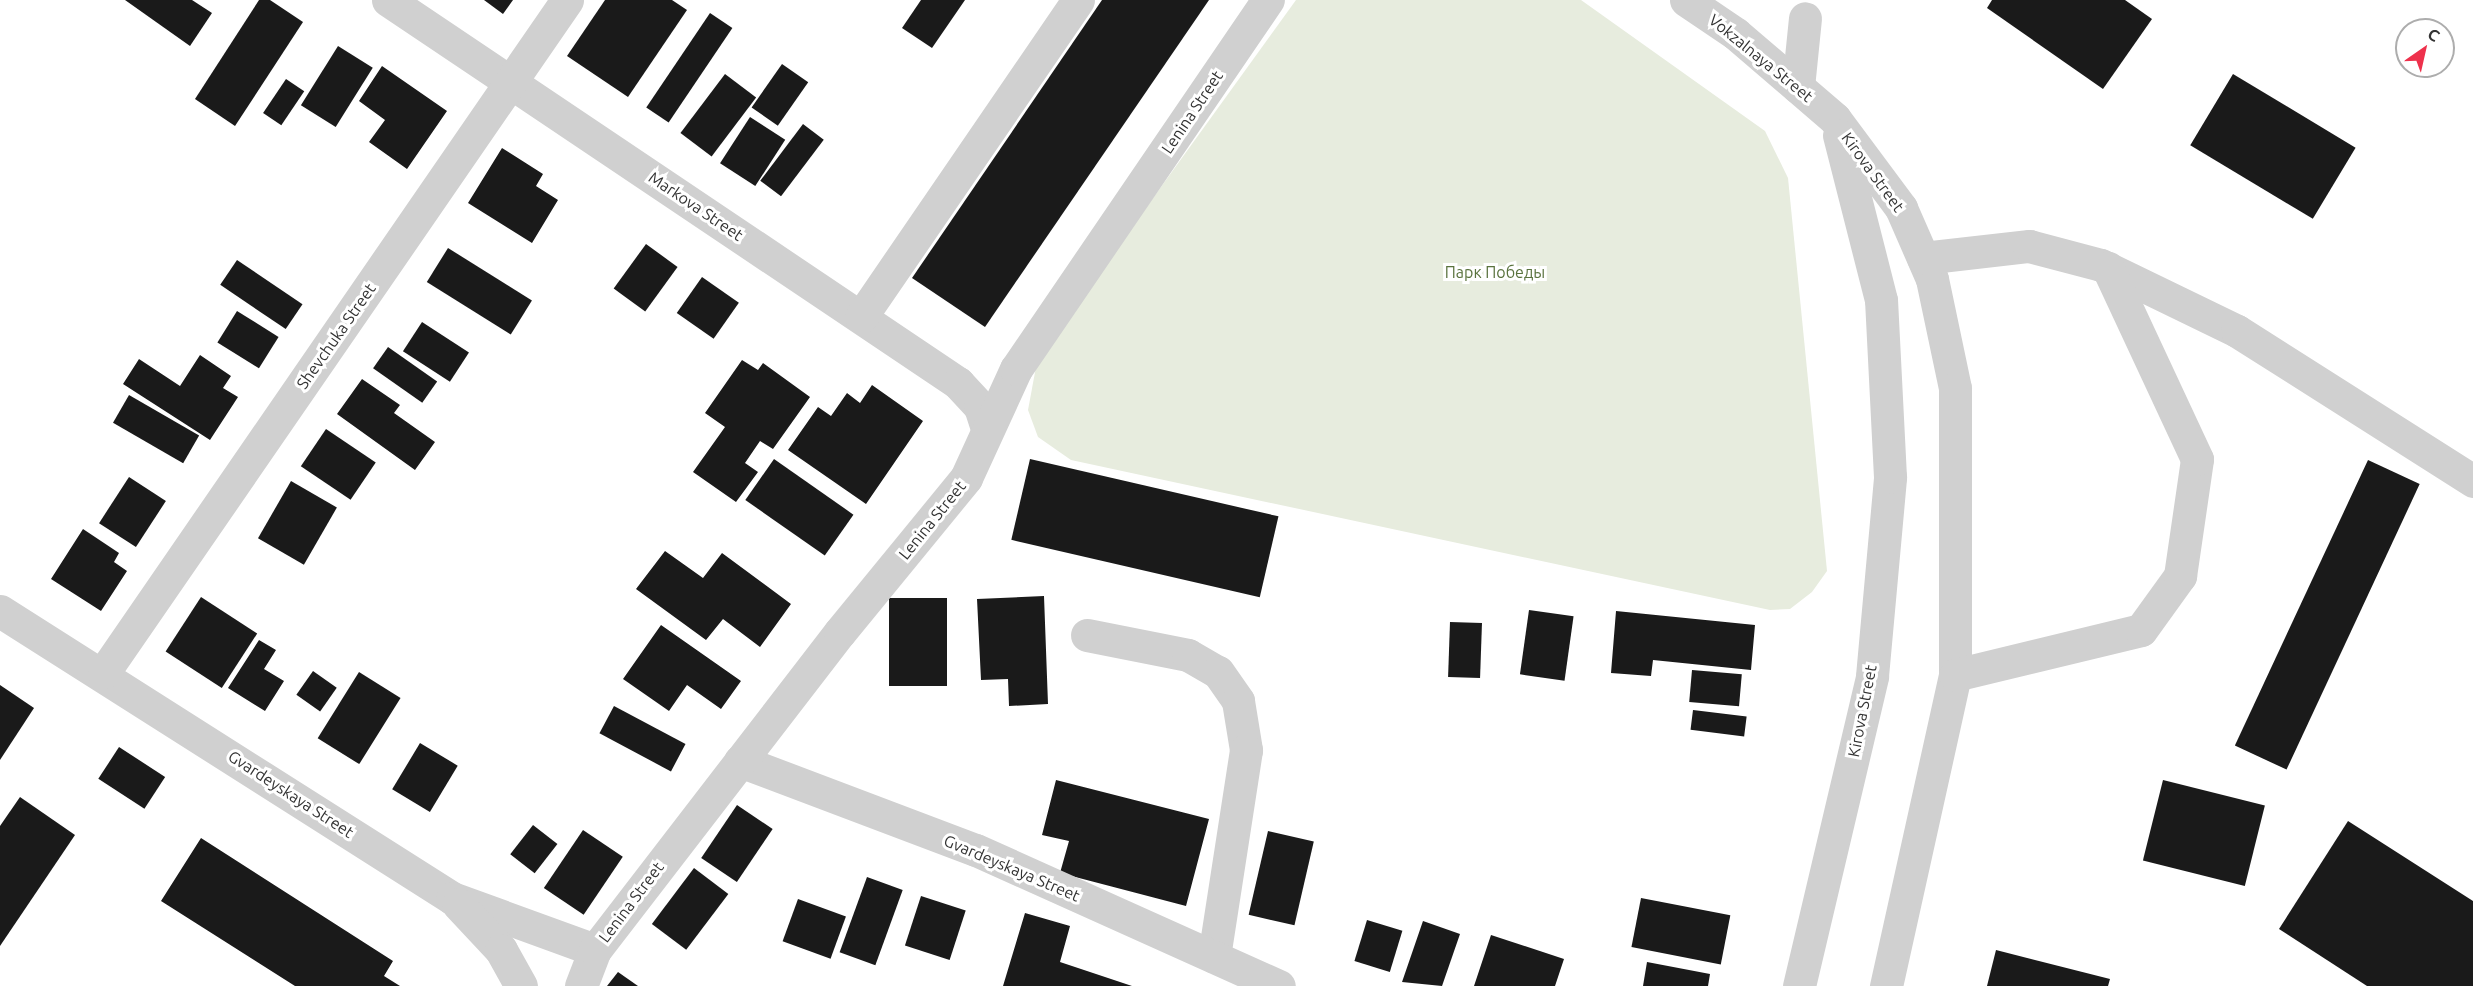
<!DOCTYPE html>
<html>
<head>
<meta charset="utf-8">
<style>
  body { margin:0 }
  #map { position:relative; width:2473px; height:986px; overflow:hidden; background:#fff; font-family:Ubuntu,sans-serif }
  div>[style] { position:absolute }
  .green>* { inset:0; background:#e7ecde }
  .building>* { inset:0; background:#1a1a1a; transform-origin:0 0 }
  .minor>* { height:33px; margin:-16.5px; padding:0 16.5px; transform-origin:16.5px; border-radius:16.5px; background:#d0d0d0 }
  span { translate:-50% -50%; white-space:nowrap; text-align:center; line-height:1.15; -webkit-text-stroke:6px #fff; paint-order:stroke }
  .street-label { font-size:16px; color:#333 }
  .park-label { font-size:16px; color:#59723d }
  .north { position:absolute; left:2395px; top:18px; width:60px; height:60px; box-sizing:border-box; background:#fff; border:2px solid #adadad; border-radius:50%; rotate:34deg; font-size:16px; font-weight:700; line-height:24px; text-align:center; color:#333 }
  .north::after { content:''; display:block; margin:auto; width:21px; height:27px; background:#ee314c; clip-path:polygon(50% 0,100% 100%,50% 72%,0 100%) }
</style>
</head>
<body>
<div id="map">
  <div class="green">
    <i style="clip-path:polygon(1296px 0,1581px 0,1765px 131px,1788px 178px,1827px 571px,1812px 592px,1790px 609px,1770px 610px,1071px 460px,1038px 437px,1028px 410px,1036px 367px,1054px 335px)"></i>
  </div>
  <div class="building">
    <i style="clip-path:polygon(125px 0,192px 0,212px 13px,190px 46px)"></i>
    <i style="clip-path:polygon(259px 0,270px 0,303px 22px,235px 126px,195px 99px)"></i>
    <i style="clip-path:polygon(484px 0,513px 0,503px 14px)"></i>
    <i style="clip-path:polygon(605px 0,672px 0,687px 10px,628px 97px,567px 56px)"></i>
    <i style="clip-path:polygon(921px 0,965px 0,932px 48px,902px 28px)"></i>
    <i style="clip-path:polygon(1102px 0,1209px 0,985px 327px,912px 278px)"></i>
    <i style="clip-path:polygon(1992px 0,2125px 0,2152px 19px,2103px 89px,1987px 8px)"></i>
    <i style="left:710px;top:13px;width:27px;height:114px;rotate:34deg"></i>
    <i style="left:338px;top:46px;width:41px;height:70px;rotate:32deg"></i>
    <i style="left:782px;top:64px;width:32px;height:53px;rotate:35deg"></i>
    <i style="clip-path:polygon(382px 66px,447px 111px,407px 169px,369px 142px,385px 120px,359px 101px)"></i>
    <i style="left:725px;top:74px;width:39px;height:74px;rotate:37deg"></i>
    <i style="left:2233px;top:74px;width:143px;height:83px;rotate:31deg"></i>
    <i style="left:286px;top:79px;width:22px;height:41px;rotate:34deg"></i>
    <i style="left:750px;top:117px;width:42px;height:55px;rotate:33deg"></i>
    <i style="left:803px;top:124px;width:26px;height:71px;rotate:37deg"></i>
    <i style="clip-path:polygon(502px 148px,543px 174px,536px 186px,558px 200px,532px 243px,468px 203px)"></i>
    <i style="left:646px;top:244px;width:39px;height:55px;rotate:36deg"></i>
    <i style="left:448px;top:248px;width:99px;height:40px;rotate:32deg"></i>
    <i style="left:237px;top:260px;width:79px;height:30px;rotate:34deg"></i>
    <i style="left:702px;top:277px;width:45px;height:44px;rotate:35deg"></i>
    <i style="left:237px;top:311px;width:49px;height:37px;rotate:32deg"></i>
    <i style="left:422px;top:322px;width:56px;height:35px;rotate:33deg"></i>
    <i style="left:388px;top:347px;width:60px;height:26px;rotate:35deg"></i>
    <i style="clip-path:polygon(200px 355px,231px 376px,223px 388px,238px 397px,210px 440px,123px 384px,139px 359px,180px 386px)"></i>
    <i style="clip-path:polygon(742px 360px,758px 370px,763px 363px,810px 397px,773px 449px,760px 441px,745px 463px,758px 472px,736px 502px,693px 472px,725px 427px,705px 413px)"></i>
    <i style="clip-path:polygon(362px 379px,400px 405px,394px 413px,435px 442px,415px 470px,337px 414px)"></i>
    <i style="clip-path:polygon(872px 385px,923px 421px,866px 504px,788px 450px,818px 407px,831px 416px,847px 393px,860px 403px)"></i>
    <i style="left:129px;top:395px;width:81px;height:32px;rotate:30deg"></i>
    <i style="left:326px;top:429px;width:60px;height:45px;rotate:34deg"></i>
    <i style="left:774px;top:459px;width:97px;height:50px;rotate:35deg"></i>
    <i style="left:1030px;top:459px;width:255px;height:83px;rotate:13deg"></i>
    <i style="left:2368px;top:460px;width:57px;height:315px;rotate:25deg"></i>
    <i style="left:129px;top:477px;width:44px;height:55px;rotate:33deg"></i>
    <i style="left:291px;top:481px;width:53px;height:66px;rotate:30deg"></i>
    <i style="clip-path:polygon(83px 529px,119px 553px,114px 562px,127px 571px,101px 611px,51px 579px)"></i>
    <i style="clip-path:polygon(665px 551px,703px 578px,722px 553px,791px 604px,760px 647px,723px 619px,706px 640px,636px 589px)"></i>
    <i style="clip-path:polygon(1044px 596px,1048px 704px,1009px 706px,1008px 679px,981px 680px,977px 599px)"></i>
    <i style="left:201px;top:597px;width:67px;height:65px;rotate:33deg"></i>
    <i style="left:889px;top:598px;width:58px;height:88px"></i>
    <i style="left:1529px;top:610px;width:45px;height:65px;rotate:8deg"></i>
    <i style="clip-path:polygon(1616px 611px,1755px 625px,1751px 670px,1653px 660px,1651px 676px,1611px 673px)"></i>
    <i style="left:1450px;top:622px;width:32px;height:55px;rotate:2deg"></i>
    <i style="clip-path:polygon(661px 625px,741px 681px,721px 709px,687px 685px,669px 711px,623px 679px)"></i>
    <i style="clip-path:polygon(259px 640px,276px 650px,264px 669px,284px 681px,265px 711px,228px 688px)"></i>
    <i style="left:1692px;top:670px;width:50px;height:32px;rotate:5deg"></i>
    <i style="left:313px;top:671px;width:29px;height:29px;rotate:35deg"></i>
    <i style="left:359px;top:672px;width:49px;height:78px;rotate:32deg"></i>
    <i style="clip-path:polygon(0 685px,34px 708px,0 760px)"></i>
    <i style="left:614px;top:706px;width:81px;height:31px;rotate:28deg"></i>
    <i style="left:1693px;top:710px;width:54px;height:20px;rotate:7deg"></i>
    <i style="left:420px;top:743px;width:44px;height:54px;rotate:31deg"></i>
    <i style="left:119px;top:747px;width:55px;height:38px;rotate:33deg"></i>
    <i style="clip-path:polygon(1056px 780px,1209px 819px,1186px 906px,1060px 873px,1069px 841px,1042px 835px)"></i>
    <i style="left:2163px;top:780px;width:105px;height:83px;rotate:14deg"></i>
    <i style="clip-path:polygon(20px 797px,75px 835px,0 946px,0 826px)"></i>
    <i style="left:737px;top:805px;width:43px;height:64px;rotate:34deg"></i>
    <i style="clip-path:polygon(2348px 821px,2473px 901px,2473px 986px,2367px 986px,2279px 929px)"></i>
    <i style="left:533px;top:825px;width:31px;height:37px;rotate:38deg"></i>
    <i style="left:583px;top:830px;width:48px;height:70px;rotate:34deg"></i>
    <i style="left:1268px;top:831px;width:47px;height:86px;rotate:13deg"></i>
    <i style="clip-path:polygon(201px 838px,393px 961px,384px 976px,400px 986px,295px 986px,161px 901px)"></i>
    <i style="left:694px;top:868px;width:43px;height:70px;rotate:37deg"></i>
    <i style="left:867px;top:877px;width:38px;height:80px;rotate:20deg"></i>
    <i style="left:921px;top:896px;width:47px;height:52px;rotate:18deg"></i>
    <i style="left:1641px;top:898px;width:91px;height:50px;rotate:11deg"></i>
    <i style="left:798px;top:899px;width:51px;height:45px;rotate:20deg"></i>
    <i style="clip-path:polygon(1025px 913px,1070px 926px,1060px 962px,1132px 986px,1003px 986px)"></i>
    <i style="left:1367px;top:920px;width:37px;height:43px;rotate:17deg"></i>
    <i style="clip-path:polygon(1423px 921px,1460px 934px,1442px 986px,1402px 982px)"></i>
    <i style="clip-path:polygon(1491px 935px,1564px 959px,1555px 986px,1474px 986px)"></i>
    <i style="clip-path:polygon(1996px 950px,2110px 979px,2108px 986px,1987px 986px)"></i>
    <i style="clip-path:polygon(1647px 962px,1710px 974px,1708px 986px,1643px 986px)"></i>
    <i style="clip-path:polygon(618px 972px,638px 986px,607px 986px)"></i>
  </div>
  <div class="minor">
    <i style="left:388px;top:0;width:687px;rotate:33.9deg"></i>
    <i style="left:958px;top:383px;width:33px;rotate:47deg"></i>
    <i style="left:980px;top:407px;width:22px;rotate:72deg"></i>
    <i style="left:1686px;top:0;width:60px;rotate:34.2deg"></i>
    <i style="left:1736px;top:34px;width:130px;rotate:40.6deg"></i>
    <i style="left:1835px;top:119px;width:111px;rotate:53.4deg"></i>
    <i style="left:1901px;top:208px;width:77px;rotate:66.4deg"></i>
    <i style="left:1932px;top:279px;width:111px;rotate:78.1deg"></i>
    <i style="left:1955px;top:388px;width:287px;rotate:90deg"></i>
    <i style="left:1955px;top:675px;width:319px;rotate:102.5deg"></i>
    <i style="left:1798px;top:87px;width:69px;rotate:-84.2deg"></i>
    <i style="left:1923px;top:258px;width:107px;rotate:-6.5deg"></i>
    <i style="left:2029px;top:246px;width:74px;rotate:14.8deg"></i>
    <i style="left:2101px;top:265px;width:151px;rotate:25.9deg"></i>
    <i style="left:2237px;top:331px;width:280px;rotate:32.4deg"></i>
    <i style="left:861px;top:317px;width:384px;rotate:-55.6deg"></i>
    <i style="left:0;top:611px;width:535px;rotate:32.41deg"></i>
    <i style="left:452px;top:898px;width:152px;rotate:20deg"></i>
    <i style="left:1087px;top:635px;width:103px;rotate:11.2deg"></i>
    <i style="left:1188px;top:655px;width:34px;rotate:30deg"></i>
    <i style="left:1218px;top:672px;width:35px;rotate:55deg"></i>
    <i style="left:1238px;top:701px;width:50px;rotate:80.7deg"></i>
    <i style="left:1246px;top:750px;width:209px;rotate:98.8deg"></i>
    <i style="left:104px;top:672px;width:816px;rotate:-55.43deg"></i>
    <i style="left:1955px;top:675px;width:191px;rotate:-13.6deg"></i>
    <i style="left:2141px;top:630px;width:67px;rotate:-54.2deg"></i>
    <i style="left:2180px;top:576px;width:118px;rotate:-81.7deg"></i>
    <i style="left:2197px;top:459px;width:211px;rotate:-115deg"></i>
    <i style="left:740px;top:761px;width:252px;rotate:20.7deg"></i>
    <i style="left:976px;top:850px;width:332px;rotate:24.2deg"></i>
    <i style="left:458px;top:904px;width:63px;rotate:46.9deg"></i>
    <i style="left:501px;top:950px;width:41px;rotate:60.9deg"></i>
    <i style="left:581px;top:986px;width:39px;rotate:-69deg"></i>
    <i style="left:595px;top:950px;width:401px;rotate:-52.4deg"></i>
    <i style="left:840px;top:632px;width:199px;rotate:-50.7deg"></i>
    <i style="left:966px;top:478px;width:120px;rotate:-65.4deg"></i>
    <i style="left:1016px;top:369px;width:447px;rotate:-55.7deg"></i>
    <i style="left:1799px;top:986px;width:318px;rotate:-76.7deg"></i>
    <i style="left:1872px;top:676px;width:200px;rotate:-84.8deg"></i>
    <i style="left:1890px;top:477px;width:177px;rotate:-92.9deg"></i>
    <i style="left:1881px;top:300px;width:170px;rotate:-104.3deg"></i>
  </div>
  <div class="street-label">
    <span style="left:1761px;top:58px;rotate:39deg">Vokzalnaya Street</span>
    <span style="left:1192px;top:112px;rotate:-56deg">Lenina Street</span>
    <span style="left:1873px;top:172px;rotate:54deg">Kirova Street</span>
    <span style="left:696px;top:206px;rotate:34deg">Markova Street</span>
    <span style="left:336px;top:336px;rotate:-55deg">Shevchuka Street</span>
    <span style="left:932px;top:520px;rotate:-51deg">Lenina Street</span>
    <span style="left:1862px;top:711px;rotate:-79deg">Kirova Street</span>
    <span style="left:291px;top:794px;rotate:33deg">Gvardeyskaya Street</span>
    <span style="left:1012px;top:868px;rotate:23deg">Gvardeyskaya Street</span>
    <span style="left:631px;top:902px;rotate:-53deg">Lenina Street</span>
  </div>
  <div class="park-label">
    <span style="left:1495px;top:272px">Парк Победы</span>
  </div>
  <div class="north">С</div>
</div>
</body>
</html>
